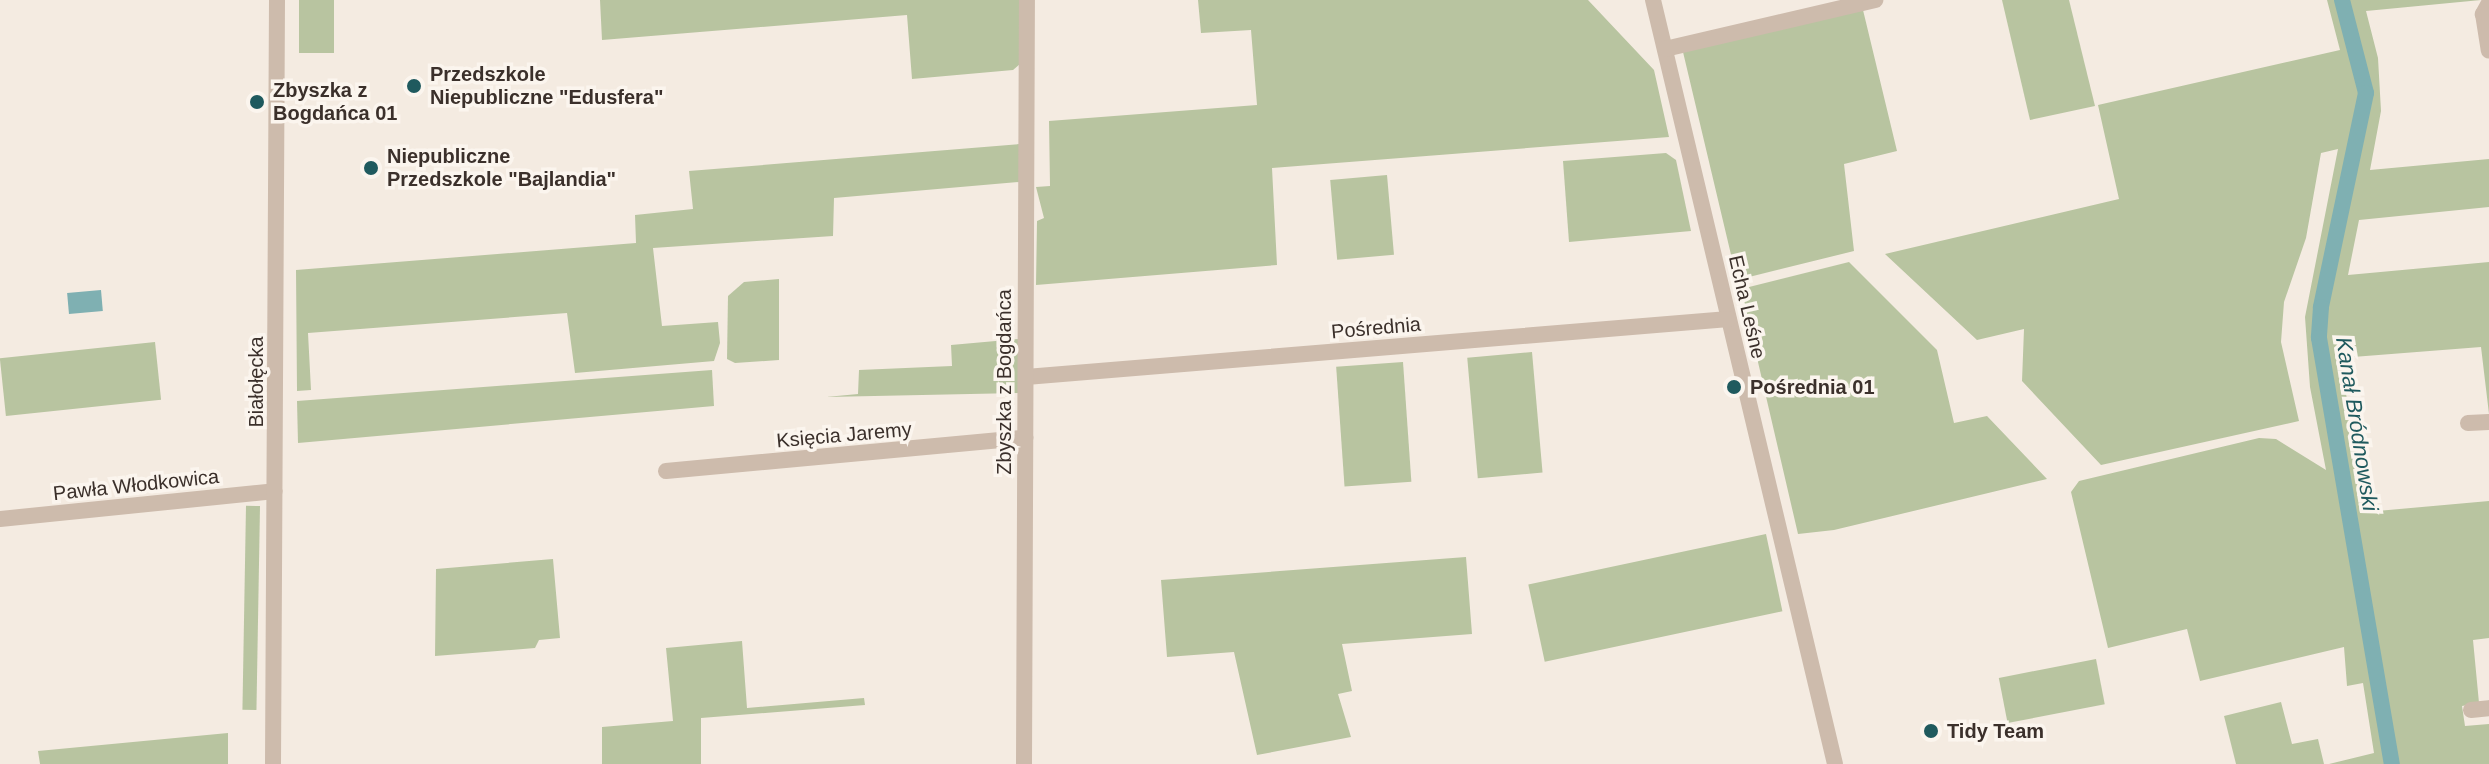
<!DOCTYPE html>
<html>
<head>
<meta charset="utf-8">
<style>
  body { margin:0 }
  #map { position:relative; width:2489px; height:764px; overflow:hidden; background:#f4ebe1; font-family:Arial,sans-serif }
  div>[style] { position:absolute }
  .green>* { inset:0; background:#b8c4a0; transform-origin:0 0 }
  .water>* { inset:0; background:#7fb0b2; transform-origin:0 0 }
  .canal>* { height:16px; margin:-8px; padding:0 8px; transform-origin:8px; border-radius:8px; background:#7fb0b2 }
  .minor>* { height:16px; margin:-8px; padding:0 8px; transform-origin:8px; border-radius:8px; background:#cdbbac }
  .dots>* { width:22px; height:22px; translate:-50% -50%; box-sizing:border-box; border:4px solid #fbf5ee; border-radius:50% }
  span { translate:-50% -50%; white-space:nowrap; text-align:center; line-height:1.15; -webkit-text-stroke:7px #fbf5ee; paint-order:stroke }
  .poi-label { font-size:20px; color:#3b302b; font-weight:700 }
  .left { translate:0 -50%; text-align:left }
  .street-label { font-size:20px; color:#3b302b }
  .water-label { font-size:22px; color:#1f5a5e; font-style:italic }
</style>
</head>
<body>
<div id="map">
  <div class="green">
    <i style="left:299px;top:0;width:35px;height:53px"></i>
    <i style="clip-path:polygon(600px 0,1021px 0,1021px 63px,1013px 70px,912px 79px,907px 15px,602px 40px)"></i>
    <i style="clip-path:polygon(1198px 0,1588px 0,1654px 70px,1669px 137px,1272px 168px,1277px 265px,1036px 285px,1037px 221px,1044px 218px,1036px 187px,1050px 186px,1049px 121px,1257px 105px,1251px 30px,1201px 33px)"></i>
    <i style="clip-path:polygon(2002px 0,2069px 0,2095px 106px,2030px 120px)"></i>
    <i style="clip-path:polygon(2327px 0,2481px 0,2366px 11px,2378px 58px,2381px 111px,2370px 170px,2489px 159px,2489px 207px,2359px 220px,2348px 275px,2489px 262px,2489px 414px,2481px 347px,2340px 358px,2366px 512px,2489px 501px,2489px 638px,2473px 640px,2479px 703px,2462px 706px,2465px 726px,2489px 724px,2489px 764px,2329px 764px,2374px 753px,2363px 683px,2347px 686px,2344px 647px,2200px 681px,2187px 629px,2108px 648px,2071px 492px,2079px 481px,2259px 438px,2276px 439px,2326px 470px,2310px 387px,2305px 317px,2338px 149px,2321px 153px,2306px 238px,2284px 302px,2281px 342px,2299px 421px,2101px 465px,2022px 381px,2024px 329px,1977px 340px,1885px 254px,2119px 199px,2098px 105px,2340px 50px)"></i>
    <i style="clip-path:polygon(1863px 10px,1897px 151px,1844px 164px,1854px 251px,1737px 280px,1683px 52px)"></i>
    <i style="clip-path:polygon(1020px 144px,1019px 182px,834px 198px,833px 236px,653px 248px,662px 326px,718px 322px,720px 343px,714px 361px,575px 373px,567px 313px,308px 333px,311px 390px,297px 391px,296px 270px,636px 243px,635px 215px,693px 209px,689px 171px)"></i>
    <i style="clip-path:polygon(1666px 153px,1676px 160px,1691px 231px,1569px 242px,1563px 161px)"></i>
    <i style="left:1387px;top:175px;width:80px;height:57px;rotate:85deg"></i>
    <i style="clip-path:polygon(1849px 262px,1937px 350px,1954px 423px,1987px 416px,2047px 479px,1834px 530px,1798px 534px,1741px 289px)"></i>
    <i style="clip-path:polygon(779px 279px,779px 360px,735px 363px,727px 359px,728px 296px,744px 282px)"></i>
    <i style="clip-path:polygon(1019px 339px,1018px 393px,826px 397px,858px 394px,859px 370px,952px 366px,951px 345px)"></i>
    <i style="left:155px;top:342px;width:58px;height:156px;rotate:84deg"></i>
    <i style="left:1532px;top:352px;width:121px;height:65px;rotate:85deg"></i>
    <i style="left:1403px;top:362px;width:120px;height:67px;rotate:86deg"></i>
    <i style="clip-path:polygon(712px 370px,714px 406px,298px 443px,297px 401px)"></i>
    <i style="left:260px;top:506px;width:204px;height:14px;rotate:91deg"></i>
    <i style="left:1766px;top:534px;width:79px;height:243px;rotate:78deg"></i>
    <i style="clip-path:polygon(1466px 557px,1472px 634px,1342px 644px,1352px 691px,1338px 694px,1351px 737px,1257px 755px,1234px 652px,1167px 657px,1161px 580px)"></i>
    <i style="clip-path:polygon(553px 559px,560px 638px,539px 640px,535px 648px,435px 656px,436px 569px)"></i>
    <i style="clip-path:polygon(742px 641px,747px 708px,864px 698px,865px 705px,701px 718px,701px 764px,602px 764px,602px 727px,673px 721px,666px 648px)"></i>
    <i style="left:2096px;top:659px;width:46px;height:99px;rotate:79deg"></i>
    <i style="clip-path:polygon(2281px 702px,2292px 744px,2318px 739px,2324px 764px,2236px 764px,2224px 716px)"></i>
    <i style="clip-path:polygon(228px 733px,228px 764px,40px 764px,38px 751px)"></i>
  </div>
  <div class="water">
    <i style="left:101px;top:290px;width:21px;height:34px;rotate:85deg"></i>
  </div>
  <div class="canal">
    <i style="left:2342px;top:0;width:96px;rotate:75.5deg"></i>
    <i style="left:2366px;top:93px;width:219px;rotate:101.9deg"></i>
    <i style="left:2321px;top:307px;width:31px;rotate:94deg"></i>
    <i style="left:2319px;top:338px;width:432px;rotate:80.3deg"></i>
  </div>
  <div class="minor">
    <i style="left:1653px;top:0;width:785px;rotate:76.6deg"></i>
    <i style="left:2489px;top:3px;width:13px;rotate:119deg"></i>
    <i style="left:2483px;top:14px;width:37px;rotate:81deg"></i>
    <i style="left:1665px;top:49px;width:216px;rotate:-13.1deg"></i>
    <i style="left:1026px;top:377px;width:705px;rotate:-4.72deg"></i>
    <i style="left:2468px;top:423px;width:21px;rotate:-3deg"></i>
    <i style="left:666px;top:471px;width:361px;rotate:-5.3deg"></i>
    <i style="left:0;top:519px;width:276px;rotate:-5.8deg"></i>
    <i style="left:2471px;top:710px;width:18px;rotate:-6deg"></i>
    <i style="left:273px;top:764px;width:764px;rotate:-89.7deg"></i>
    <i style="left:1024px;top:764px;width:764px;rotate:-89.78deg"></i>
  </div>
  <div class="dots">
    <i style="left:414px;top:86px;background:#1f5a5e"></i>
    <i style="left:257px;top:102px;background:#1f5a5e"></i>
    <i style="left:371px;top:168px;background:#1f5a5e"></i>
    <i style="left:1734px;top:387px;background:#1f5a5e"></i>
    <i style="left:1931px;top:731px;background:#1f5a5e"></i>
  </div>
  <div class="poi-label">
    <span class="left" style="left:430px;top:86px">Przedszkole<br>Niepubliczne "Edusfera"</span>
    <span class="left" style="left:273px;top:102px">Zbyszka z<br>Bogdańca 01</span>
    <span class="left" style="left:387px;top:168px">Niepubliczne<br>Przedszkole "Bajlandia"</span>
    <span class="left" style="left:1750px;top:387px">Pośrednia 01</span>
    <span class="left" style="left:1947px;top:731px">Tidy Team</span>
  </div>
  <div class="street-label">
    <span style="left:1747px;top:307px;rotate:77deg">Echa Leśne</span>
    <span style="left:1376px;top:328px;rotate:-5deg">Pośrednia</span>
    <span style="left:256px;top:382px;rotate:-90deg">Białołęcka</span>
    <span style="left:1004px;top:382px;rotate:-90deg">Zbyszka z Bogdańca</span>
    <span style="left:844px;top:435px;rotate:-5deg">Księcia Jaremy</span>
    <span style="left:136px;top:485px;rotate:-6deg">Pawła Włodkowica</span>
  </div>
  <div class="water-label">
    <span style="left:2357px;top:424px;rotate:81deg">Kanał Bródnowski</span>
  </div>
</div>
</body>
</html>
